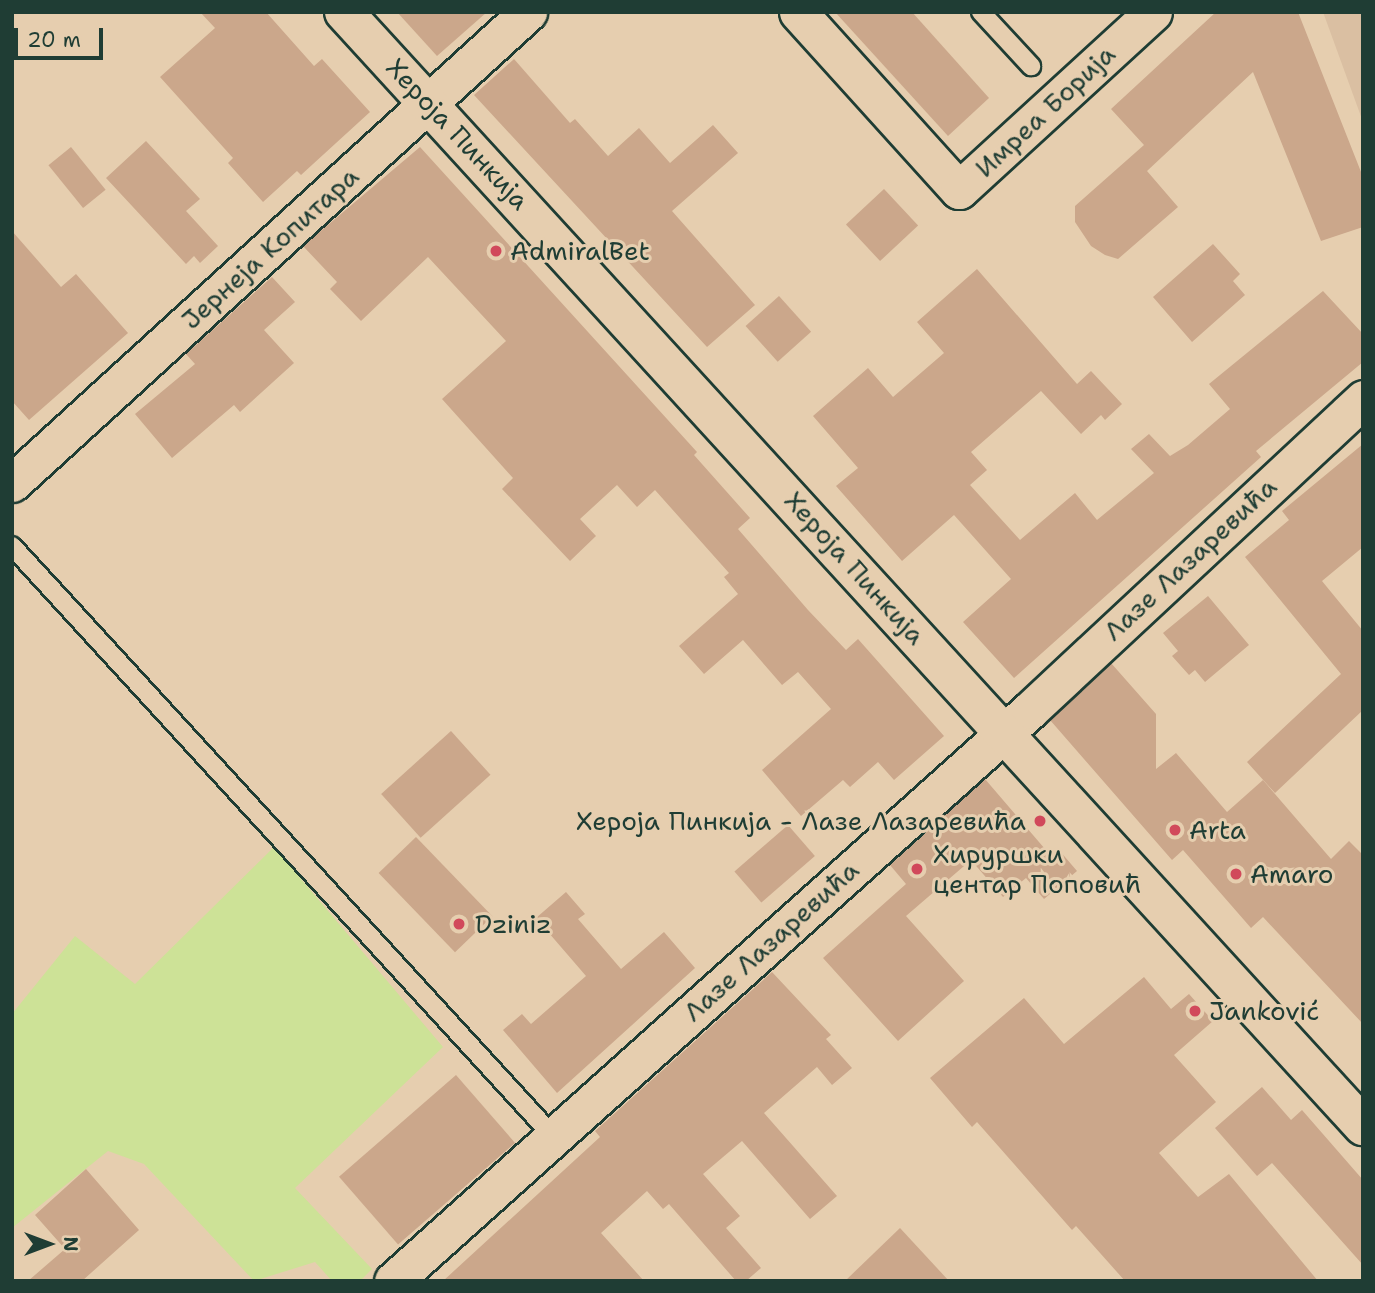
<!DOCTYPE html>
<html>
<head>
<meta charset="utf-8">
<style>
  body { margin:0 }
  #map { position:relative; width:1375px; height:1293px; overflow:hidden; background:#e6ceaf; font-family:"Shantell Sans",sans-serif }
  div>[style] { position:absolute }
  .built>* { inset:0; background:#dabfa2 }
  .green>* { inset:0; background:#cde297 }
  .building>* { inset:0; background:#cba78b; transform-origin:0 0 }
  .roads { filter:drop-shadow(2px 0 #1f3d34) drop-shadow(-2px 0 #1f3d34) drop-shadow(0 2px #1f3d34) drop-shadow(0 -2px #1f3d34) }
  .lane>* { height:18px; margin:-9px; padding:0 9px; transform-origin:9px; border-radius:9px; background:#e6ceaf }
  .street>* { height:37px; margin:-18.5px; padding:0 18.5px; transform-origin:18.5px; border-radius:18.5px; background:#e6ceaf }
  .secondary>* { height:38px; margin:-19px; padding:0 19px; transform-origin:19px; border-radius:19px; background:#e6ceaf }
  .dots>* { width:19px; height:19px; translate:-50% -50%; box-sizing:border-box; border:4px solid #e6ceaf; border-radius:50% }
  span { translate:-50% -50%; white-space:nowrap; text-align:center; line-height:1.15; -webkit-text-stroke:6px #e6ceaf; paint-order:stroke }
  .street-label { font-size:26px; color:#1f3d34 }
  .poi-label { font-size:26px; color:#1f3d34 }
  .left { translate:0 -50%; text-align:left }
  .right { translate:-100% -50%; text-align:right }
  .frame { position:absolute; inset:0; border:14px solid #1f3d34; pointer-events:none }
  .north { position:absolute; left:14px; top:1209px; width:70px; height:70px; -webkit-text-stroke:5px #e6ceaf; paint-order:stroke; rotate:90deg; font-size:19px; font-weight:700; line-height:28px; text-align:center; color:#1f3d34 }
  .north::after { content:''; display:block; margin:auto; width:24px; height:32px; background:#1f3d34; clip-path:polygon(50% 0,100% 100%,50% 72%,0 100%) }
  .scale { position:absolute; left:14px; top:28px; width:89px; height:32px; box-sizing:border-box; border:4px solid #1f3d34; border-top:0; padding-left:9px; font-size:21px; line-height:24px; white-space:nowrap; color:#1f3d34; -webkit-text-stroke:5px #e6ceaf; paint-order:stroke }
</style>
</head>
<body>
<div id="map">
  <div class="built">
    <i style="clip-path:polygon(1323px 12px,1363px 12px,1363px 122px)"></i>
  </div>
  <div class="green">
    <i style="clip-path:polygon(274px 847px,443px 1047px,295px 1188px,372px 1269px,360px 1281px,332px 1281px,315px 1262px,254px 1281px,144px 1164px,108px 1151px,12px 1228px,12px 1014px,75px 936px,135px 984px)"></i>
  </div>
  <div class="building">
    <i style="clip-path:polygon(200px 12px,266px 12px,314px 66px,322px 59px,370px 112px,301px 175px,297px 171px,263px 202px,228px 163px,233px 158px,160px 77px,215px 28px)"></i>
    <i style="clip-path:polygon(397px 12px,487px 12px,437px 56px)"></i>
    <i style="clip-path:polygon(835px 12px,912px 12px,989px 98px,948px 136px)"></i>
    <i style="clip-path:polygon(1216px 12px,1298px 12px,1363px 177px,1363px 227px,1321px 241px,1253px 72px,1147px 171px,1178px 207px,1118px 259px,1105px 255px,1091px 246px,1075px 222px,1075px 206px,1144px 145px,1111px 109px)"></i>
    <i style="clip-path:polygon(514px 59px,570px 123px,575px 119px,608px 156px,639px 128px,670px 163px,713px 125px,738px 153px,672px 211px,755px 305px,707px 347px,474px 95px)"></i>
    <i style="clip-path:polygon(146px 141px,200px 199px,186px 211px,218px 246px,200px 263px,194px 256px,186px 264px,106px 178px)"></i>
    <i style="left:71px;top:147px;width:55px;height:29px;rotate:51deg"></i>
    <i style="clip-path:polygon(420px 147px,697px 452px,694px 455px,750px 518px,738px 529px,808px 610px,846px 650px,858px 639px,944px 736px,894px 780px,878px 762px,850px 787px,843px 780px,801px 816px,762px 770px,831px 709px,798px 672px,782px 685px,743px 640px,704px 674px,679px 646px,738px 594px,724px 577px,729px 573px,655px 490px,637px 507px,617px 485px,580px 519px,596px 536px,570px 561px,502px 489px,513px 478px,442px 399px,506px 341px,428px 257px,361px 321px,330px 289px,337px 282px,303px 246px)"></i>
    <i style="left:884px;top:189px;width:50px;height:52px;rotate:47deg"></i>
    <i style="clip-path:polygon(12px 231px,61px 287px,76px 274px,128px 333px,29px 420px,12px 401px)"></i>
    <i style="clip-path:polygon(1213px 244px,1240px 274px,1233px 281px,1245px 295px,1192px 342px,1153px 297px)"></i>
    <i style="clip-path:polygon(977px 269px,1077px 384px,1091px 371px,1122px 404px,1105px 420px,1101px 415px,1081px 434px,1041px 391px,971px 452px,987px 470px,970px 485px,1020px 540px,1075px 493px,1097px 520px,1154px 473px,1131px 449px,1149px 434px,1170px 456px,1188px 445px,1230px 409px,1209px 384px,1323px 291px,1363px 334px,1363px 362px,1256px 451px,1261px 457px,1014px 678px,963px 622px,1011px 579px,954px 515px,902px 561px,836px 486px,858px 468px,813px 416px,868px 368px,893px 397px,944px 353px,917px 322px)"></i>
    <i style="clip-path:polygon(272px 277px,295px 302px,264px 330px,294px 363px,240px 412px,234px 405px,172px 458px,135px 414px,195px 364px,186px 354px)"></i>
    <i style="left:779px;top:296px;width:48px;height:45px;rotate:48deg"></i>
    <i style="clip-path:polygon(1363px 444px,1363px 547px,1322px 581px,1363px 631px,1363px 710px,1275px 793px,1247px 762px,1341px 674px,1245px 557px,1289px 520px,1282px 511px)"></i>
    <i style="clip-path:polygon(1208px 596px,1249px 645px,1205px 682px,1195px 670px,1189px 675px,1172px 656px,1178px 651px,1163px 633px)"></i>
    <i style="clip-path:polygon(1111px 663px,1156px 714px,1156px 769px,1176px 753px,1227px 812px,1263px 780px,1331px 859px,1349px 841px,1363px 855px,1363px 1024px,1263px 917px,1251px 928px,1183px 850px,1172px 860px,1050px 720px)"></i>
    <i style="left:451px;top:731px;width:59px;height:94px;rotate:48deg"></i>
    <i style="clip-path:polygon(985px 779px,1051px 856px,1059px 850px,1077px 871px,1044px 899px,1026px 878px,1003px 897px,971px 860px,906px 916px,964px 981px,898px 1041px,823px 958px,906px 884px,890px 865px)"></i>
    <i style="left:788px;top:825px;width:41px;height:71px;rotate:49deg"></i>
    <i style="left:416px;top:837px;width:110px;height:52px;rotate:46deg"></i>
    <i style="clip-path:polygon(566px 892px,585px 914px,578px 919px,621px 969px,664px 932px,695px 968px,557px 1093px,503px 1030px,522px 1014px,531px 1024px,586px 976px,536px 918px)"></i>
    <i style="clip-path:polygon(772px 972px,831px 1035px,826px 1039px,852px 1068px,832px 1085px,817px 1067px,764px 1113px,837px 1196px,810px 1219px,742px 1141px,703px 1174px,740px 1216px,726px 1228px,761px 1268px,746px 1281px,736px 1281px,669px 1204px,663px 1209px,647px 1191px,601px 1233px,644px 1281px,443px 1281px,600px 1137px,595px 1131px)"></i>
    <i style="clip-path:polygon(1144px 977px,1171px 1009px,1189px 994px,1213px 1021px,1174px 1055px,1216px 1102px,1159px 1153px,1198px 1197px,1229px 1174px,1318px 1281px,1125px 1281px,1076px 1226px,1072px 1230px,977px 1122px,972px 1127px,930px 1078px,1024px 998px,1064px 1044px)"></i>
    <i style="left:456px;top:1075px;width:90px;height:155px;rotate:49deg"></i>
    <i style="clip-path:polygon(1262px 1087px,1291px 1120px,1302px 1110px,1363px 1180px,1363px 1265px,1272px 1163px,1257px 1176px,1215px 1128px)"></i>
    <i style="clip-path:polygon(86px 1169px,139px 1230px,82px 1281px,28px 1281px,65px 1249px,35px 1215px)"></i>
    <i style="clip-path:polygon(900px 1228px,949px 1281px,845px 1281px)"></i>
  </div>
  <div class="roads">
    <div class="lane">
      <i style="left:981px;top:12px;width:74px;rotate:47.2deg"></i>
      <i style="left:12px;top:546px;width:802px;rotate:47.48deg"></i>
    </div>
    <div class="street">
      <i style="left:798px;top:12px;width:240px;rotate:47.9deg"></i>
      <i style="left:959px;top:190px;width:263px;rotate:-42.5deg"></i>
      <i style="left:12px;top:483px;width:699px;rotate:-42.39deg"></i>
      <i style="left:393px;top:1281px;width:855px;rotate:-41.87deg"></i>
      <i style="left:1030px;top:710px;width:456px;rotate:-43deg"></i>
    </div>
    <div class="secondary">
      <i style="left:344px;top:12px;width:1510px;rotate:47.55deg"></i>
    </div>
  </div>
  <div class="dots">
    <i style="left:496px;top:251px;background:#d1495b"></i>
    <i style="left:1040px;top:821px;background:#d1495b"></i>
    <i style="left:1175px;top:830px;background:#d1495b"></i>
    <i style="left:917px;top:869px;background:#d1495b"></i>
    <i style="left:1236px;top:874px;background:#d1495b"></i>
    <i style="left:459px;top:924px;background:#d1495b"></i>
    <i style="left:1195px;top:1011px;background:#d1495b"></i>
  </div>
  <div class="street-label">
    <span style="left:1045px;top:111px;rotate:-43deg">Имреа Борија</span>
    <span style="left:458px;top:134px;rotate:47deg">Хероја Пинкија</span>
    <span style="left:270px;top:248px;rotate:-42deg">Јернеја Копитара</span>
    <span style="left:1190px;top:559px;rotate:-43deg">Лазе Лазаревића</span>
    <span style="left:855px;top:568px;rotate:48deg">Хероја Пинкија</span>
    <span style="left:771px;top:941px;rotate:-42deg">Лазе Лазаревића</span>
  </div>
  <div class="poi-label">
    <span class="left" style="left:510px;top:251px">AdmiralBet</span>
    <span class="right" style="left:1026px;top:821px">Хероја Пинкија - Лазе Лазаревића</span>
    <span class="left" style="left:1189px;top:830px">Arta</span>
    <span class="left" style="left:933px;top:869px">Хируршки<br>центар Поповић</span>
    <span class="left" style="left:1250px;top:874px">Amaro</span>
    <span class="left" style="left:475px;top:924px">Dziniz</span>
    <span class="left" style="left:1209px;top:1011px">Janković</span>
  </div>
  <div class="frame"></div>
  <div class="north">N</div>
  <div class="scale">20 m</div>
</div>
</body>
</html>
